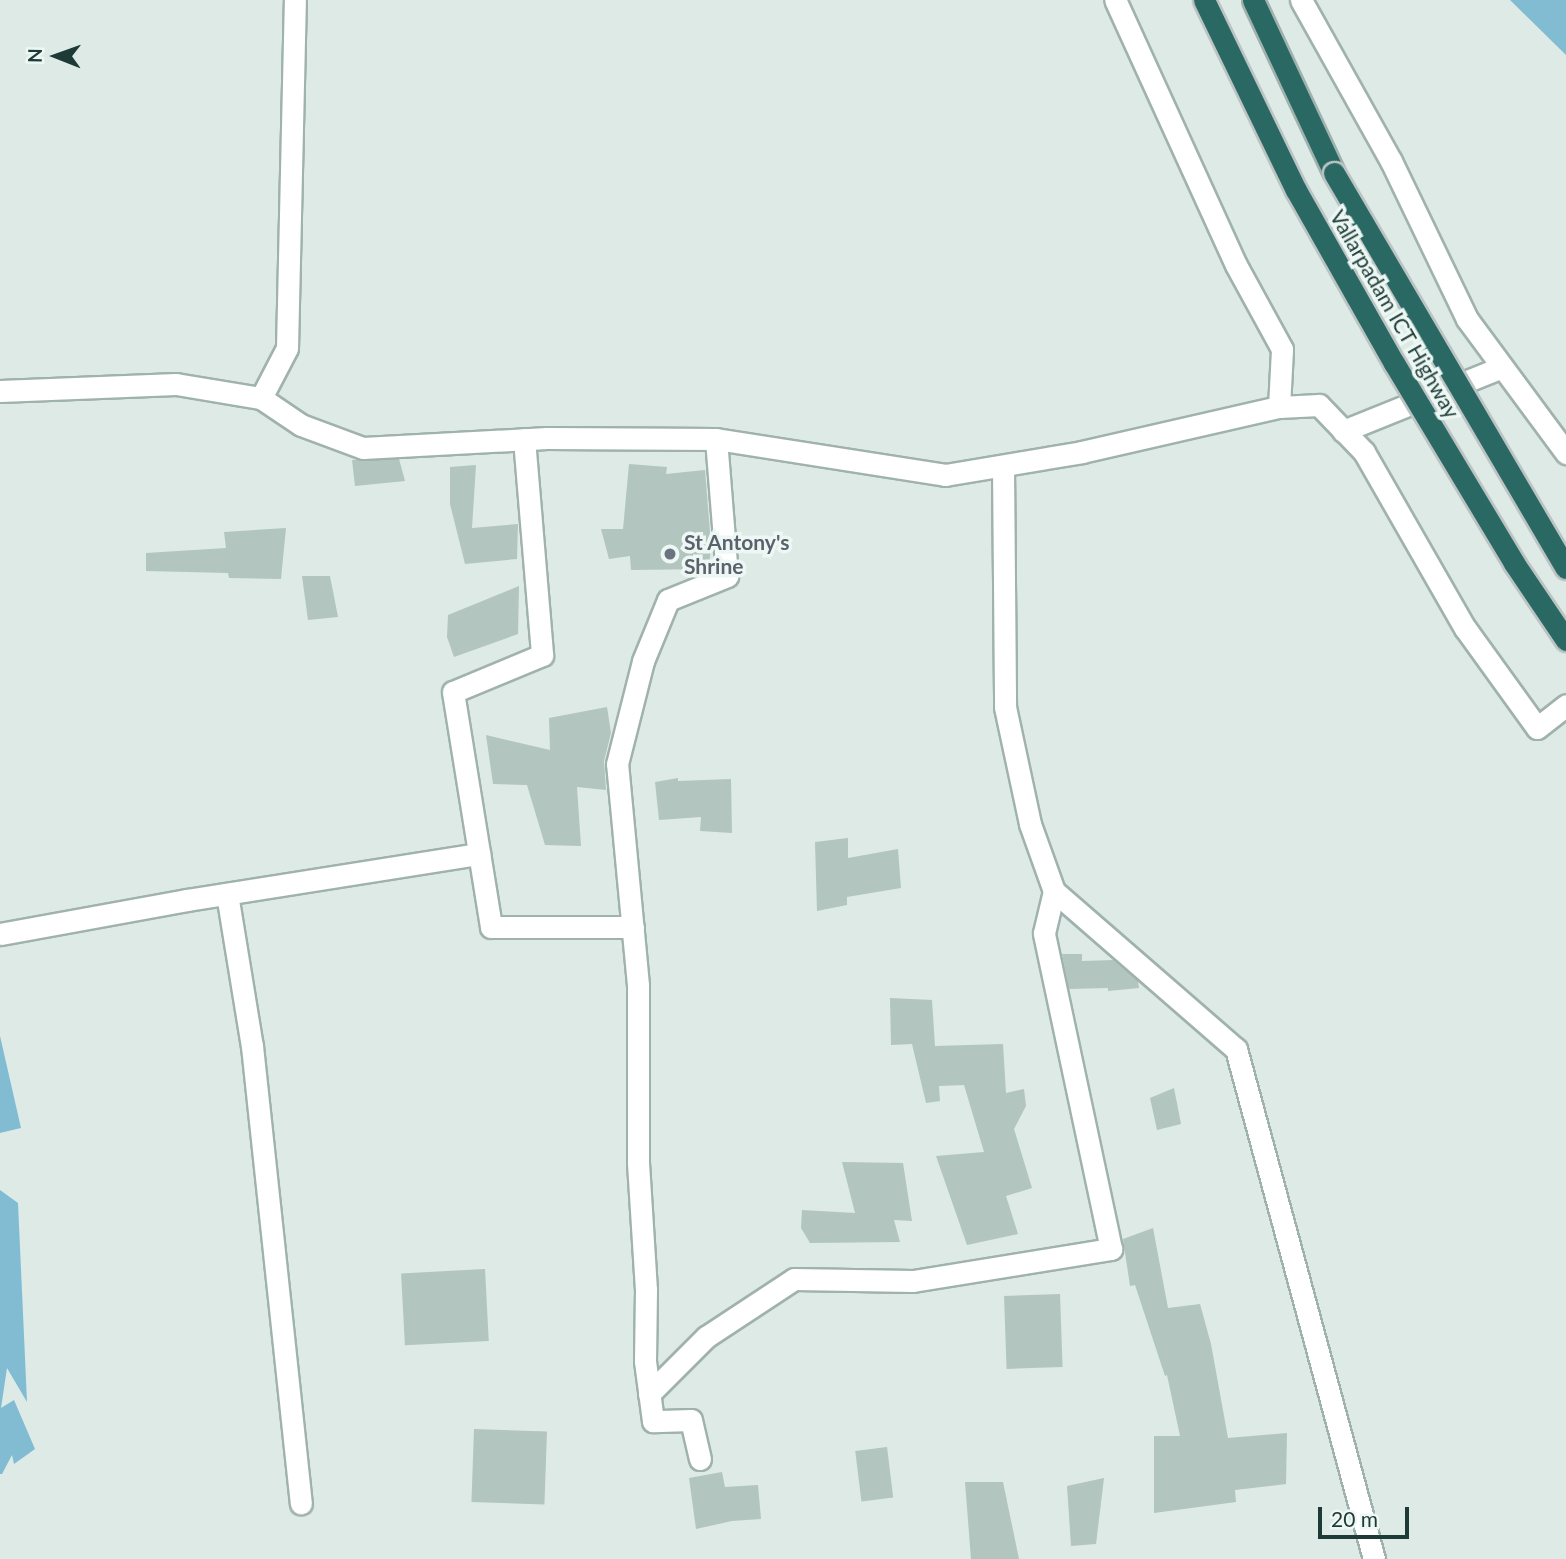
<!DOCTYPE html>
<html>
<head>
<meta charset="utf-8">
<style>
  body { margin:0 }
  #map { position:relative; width:1566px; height:1559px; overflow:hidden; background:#ddeae6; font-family:Lato,sans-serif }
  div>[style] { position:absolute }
  .water>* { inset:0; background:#81bcd3 }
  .building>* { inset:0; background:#b2c5bf; transform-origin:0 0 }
  .roads { filter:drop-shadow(2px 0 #a0b2ae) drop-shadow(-2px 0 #a0b2ae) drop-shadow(0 2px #a0b2ae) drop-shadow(0 -2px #a0b2ae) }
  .minor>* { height:21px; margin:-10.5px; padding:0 10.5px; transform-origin:10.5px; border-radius:10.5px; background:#fff }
  .highway>* { height:21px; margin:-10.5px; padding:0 10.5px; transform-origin:10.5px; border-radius:10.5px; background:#296863 }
  .bridges { filter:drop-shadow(2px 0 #bcc4c3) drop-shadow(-2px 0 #bcc4c3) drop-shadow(0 2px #bcc4c3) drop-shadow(0 -2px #bcc4c3) }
  .highway-bridge>* { height:21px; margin:-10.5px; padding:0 10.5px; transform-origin:10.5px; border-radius:10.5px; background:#296863 }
  .dots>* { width:19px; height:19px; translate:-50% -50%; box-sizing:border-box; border:4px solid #edf7f3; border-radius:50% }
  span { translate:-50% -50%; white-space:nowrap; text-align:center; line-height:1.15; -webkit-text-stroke:7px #edf7f3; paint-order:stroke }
  .street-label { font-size:21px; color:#1e3a36 }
  .worship-label { font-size:21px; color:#5b616d; font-weight:700 }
  .left { translate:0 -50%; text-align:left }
  .north { position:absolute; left:21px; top:21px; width:70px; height:70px; -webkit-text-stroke:5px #edf7f3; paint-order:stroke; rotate:271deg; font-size:19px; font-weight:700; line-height:28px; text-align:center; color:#1e3a36 }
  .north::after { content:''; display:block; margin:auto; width:24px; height:32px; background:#1e3a36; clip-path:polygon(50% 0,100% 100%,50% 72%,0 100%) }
  .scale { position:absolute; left:1318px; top:1507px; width:91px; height:32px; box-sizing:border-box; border:4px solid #1e3a36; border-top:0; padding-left:9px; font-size:21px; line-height:24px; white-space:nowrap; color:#1e3a36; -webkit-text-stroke:5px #edf7f3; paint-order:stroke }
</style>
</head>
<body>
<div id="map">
  <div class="water">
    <i style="clip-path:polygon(1510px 0,1566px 0,1566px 55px)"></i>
    <i style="clip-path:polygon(0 1036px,21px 1128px,0 1133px)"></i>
    <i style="clip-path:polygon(0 1190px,18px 1203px,27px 1402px,7px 1368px,1px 1408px,14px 1400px,35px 1449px,14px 1464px,12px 1455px,2px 1474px,0 1474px)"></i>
  </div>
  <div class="building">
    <i style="clip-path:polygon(399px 459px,405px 481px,355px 486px,352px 460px)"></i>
    <i style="clip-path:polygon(629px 464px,667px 467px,666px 474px,705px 470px,711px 545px,709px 569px,631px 570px,630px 556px,609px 559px,601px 529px,623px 529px)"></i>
    <i style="clip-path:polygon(476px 465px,472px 528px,518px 524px,517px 559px,465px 564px,450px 504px,450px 467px)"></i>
    <i style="clip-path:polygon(286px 528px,281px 579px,229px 578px,228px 573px,146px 571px,146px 553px,226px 548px,224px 532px)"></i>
    <i style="clip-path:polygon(302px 576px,330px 576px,338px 617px,308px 620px)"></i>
    <i style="clip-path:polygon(519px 586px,518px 634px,454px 657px,447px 637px,448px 615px)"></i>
    <i style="clip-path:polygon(607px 707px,611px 733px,604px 761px,606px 790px,577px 787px,581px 846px,545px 845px,527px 785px,493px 784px,486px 735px,550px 750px,549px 718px)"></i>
    <i style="clip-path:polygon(678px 778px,678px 781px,731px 779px,732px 833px,700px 831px,701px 817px,659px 820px,655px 782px)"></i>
    <i style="clip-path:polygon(848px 838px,848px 858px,898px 849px,901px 888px,847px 897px,847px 905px,817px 911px,815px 842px)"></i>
    <i style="clip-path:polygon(1062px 954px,1082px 954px,1082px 961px,1113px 960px,1138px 981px,1139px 988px,1108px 991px,1108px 988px,1069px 989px)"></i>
    <i style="clip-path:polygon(890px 998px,932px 1000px,935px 1046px,1003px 1044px,1006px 1093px,1024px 1089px,1026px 1106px,1014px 1129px,1032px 1188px,1006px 1196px,1018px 1234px,967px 1245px,936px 1156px,984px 1152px,964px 1085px,939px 1086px,940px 1101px,926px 1103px,912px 1044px,891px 1045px)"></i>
    <i style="clip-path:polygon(1174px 1088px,1181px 1124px,1157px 1130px,1150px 1098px)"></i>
    <i style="clip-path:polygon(842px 1162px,903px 1163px,912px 1221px,894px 1220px,900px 1242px,810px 1243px,801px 1228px,802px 1210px,855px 1213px)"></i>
    <i style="clip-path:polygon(1153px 1228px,1168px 1308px,1200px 1304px,1211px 1344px,1228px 1438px,1287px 1433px,1286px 1484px,1235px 1490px,1236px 1502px,1154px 1513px,1154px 1436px,1180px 1436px,1167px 1375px,1165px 1376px,1135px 1285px,1130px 1286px,1123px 1239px)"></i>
    <i style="left:485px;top:1269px;width:72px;height:84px;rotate:87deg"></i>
    <i style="left:1060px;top:1294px;width:73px;height:56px;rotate:88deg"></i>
    <i style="left:474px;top:1429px;width:73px;height:73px;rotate:2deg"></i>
    <i style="left:887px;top:1447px;width:51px;height:32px;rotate:83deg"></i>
    <i style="clip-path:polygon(722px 1472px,725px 1487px,758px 1485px,761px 1519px,732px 1521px,696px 1529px,689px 1478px)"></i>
    <i style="clip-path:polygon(1104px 1478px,1096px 1544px,1071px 1546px,1067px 1486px)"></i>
    <i style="clip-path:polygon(965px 1482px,1003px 1482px,1019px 1559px,971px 1559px)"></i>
  </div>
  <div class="roads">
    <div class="minor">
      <i style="left:1301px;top:0;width:184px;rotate:60.8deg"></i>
      <i style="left:1391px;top:161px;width:175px;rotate:64.3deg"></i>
      <i style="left:1467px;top:319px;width:167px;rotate:53.5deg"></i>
      <i style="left:0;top:391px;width:176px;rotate:-2.3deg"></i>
      <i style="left:176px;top:384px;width:86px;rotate:9.4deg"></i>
      <i style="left:261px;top:398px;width:48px;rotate:34deg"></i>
      <i style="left:301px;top:425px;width:66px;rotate:20.4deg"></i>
      <i style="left:363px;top:448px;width:184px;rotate:-3.1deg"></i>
      <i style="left:547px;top:438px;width:169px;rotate:0.3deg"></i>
      <i style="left:716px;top:439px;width:232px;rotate:8.9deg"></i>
      <i style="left:945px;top:475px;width:139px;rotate:-9.5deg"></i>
      <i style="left:1082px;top:452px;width:202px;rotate:-12.9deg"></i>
      <i style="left:1279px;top:407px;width:58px;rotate:-87deg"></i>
      <i style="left:1282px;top:349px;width:96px;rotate:-118.7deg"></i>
      <i style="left:1236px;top:265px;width:291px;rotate:-114.5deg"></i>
      <i style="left:261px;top:398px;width:56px;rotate:-62.5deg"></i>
      <i style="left:287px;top:348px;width:348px;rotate:-88.7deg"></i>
      <i style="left:1279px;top:407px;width:40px;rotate:-2.9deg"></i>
      <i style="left:1319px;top:405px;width:65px;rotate:46.2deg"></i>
      <i style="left:1364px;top:452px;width:203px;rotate:60.2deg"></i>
      <i style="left:1465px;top:628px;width:123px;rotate:54.2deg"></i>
      <i style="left:1537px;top:728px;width:37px;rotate:-38deg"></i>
      <i style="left:1343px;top:431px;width:171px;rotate:-21.9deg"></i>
      <i style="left:524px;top:439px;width:217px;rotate:85.2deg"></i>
      <i style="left:542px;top:655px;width:96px;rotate:157.4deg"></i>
      <i style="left:453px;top:692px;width:238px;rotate:80.8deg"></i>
      <i style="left:491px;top:927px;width:142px"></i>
      <i style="left:1003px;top:466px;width:241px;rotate:89.5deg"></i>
      <i style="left:1005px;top:707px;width:120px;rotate:77.9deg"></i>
      <i style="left:1030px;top:824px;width:71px;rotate:70.3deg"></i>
      <i style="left:1054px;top:891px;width:241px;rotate:41deg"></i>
      <i style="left:1236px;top:1049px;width:528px;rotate:74.86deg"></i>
      <i style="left:227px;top:894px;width:154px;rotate:80.7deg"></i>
      <i style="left:252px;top:1046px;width:460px;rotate:83.9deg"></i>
      <i style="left:0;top:934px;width:190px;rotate:-10.3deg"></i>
      <i style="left:187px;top:900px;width:296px;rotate:-9deg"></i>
      <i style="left:649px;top:1394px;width:81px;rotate:-45deg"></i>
      <i style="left:706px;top:1337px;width:105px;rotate:-33.4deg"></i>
      <i style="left:794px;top:1279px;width:119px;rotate:1deg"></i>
      <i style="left:913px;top:1281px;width:201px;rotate:-9.2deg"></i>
      <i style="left:1111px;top:1249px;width:323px;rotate:-102deg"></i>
      <i style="left:1044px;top:933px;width:43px;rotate:-76.6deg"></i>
      <i style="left:700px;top:1459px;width:40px;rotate:-103deg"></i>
      <i style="left:691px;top:1420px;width:38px;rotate:178deg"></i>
      <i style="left:653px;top:1421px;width:61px;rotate:-97.6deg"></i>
      <i style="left:645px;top:1361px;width:71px;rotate:-89.2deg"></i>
      <i style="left:646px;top:1290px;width:128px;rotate:-93.6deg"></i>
      <i style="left:638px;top:1162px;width:177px;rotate:-90deg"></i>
      <i style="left:638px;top:985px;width:222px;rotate:-95.4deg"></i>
      <i style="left:617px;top:764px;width:106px;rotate:-75.8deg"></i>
      <i style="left:643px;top:661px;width:66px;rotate:-67.7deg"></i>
      <i style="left:668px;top:600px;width:64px;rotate:-22.1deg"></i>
      <i style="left:727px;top:576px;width:137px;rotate:-94.6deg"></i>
    </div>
    <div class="highway">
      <i style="left:1253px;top:0;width:191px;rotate:64.9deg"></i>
    </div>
  </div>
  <div class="bridges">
    <div class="highway-bridge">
      <i style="left:1204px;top:0;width:211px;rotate:64.2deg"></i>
      <i style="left:1296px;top:190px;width:199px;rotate:60.5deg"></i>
      <i style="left:1394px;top:363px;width:233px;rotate:59deg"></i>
      <i style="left:1514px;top:563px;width:93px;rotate:56deg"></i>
      <i style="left:1334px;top:173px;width:458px;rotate:59.6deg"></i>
    </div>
  </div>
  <div class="dots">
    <i style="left:670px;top:554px;background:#6b7280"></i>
  </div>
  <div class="street-label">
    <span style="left:1395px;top:314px;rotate:60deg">Vallarpadam ICT Highway</span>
  </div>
  <div class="worship-label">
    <span class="left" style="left:684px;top:554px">St Antony's<br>Shrine</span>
  </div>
  <div class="north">N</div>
  <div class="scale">20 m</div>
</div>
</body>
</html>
